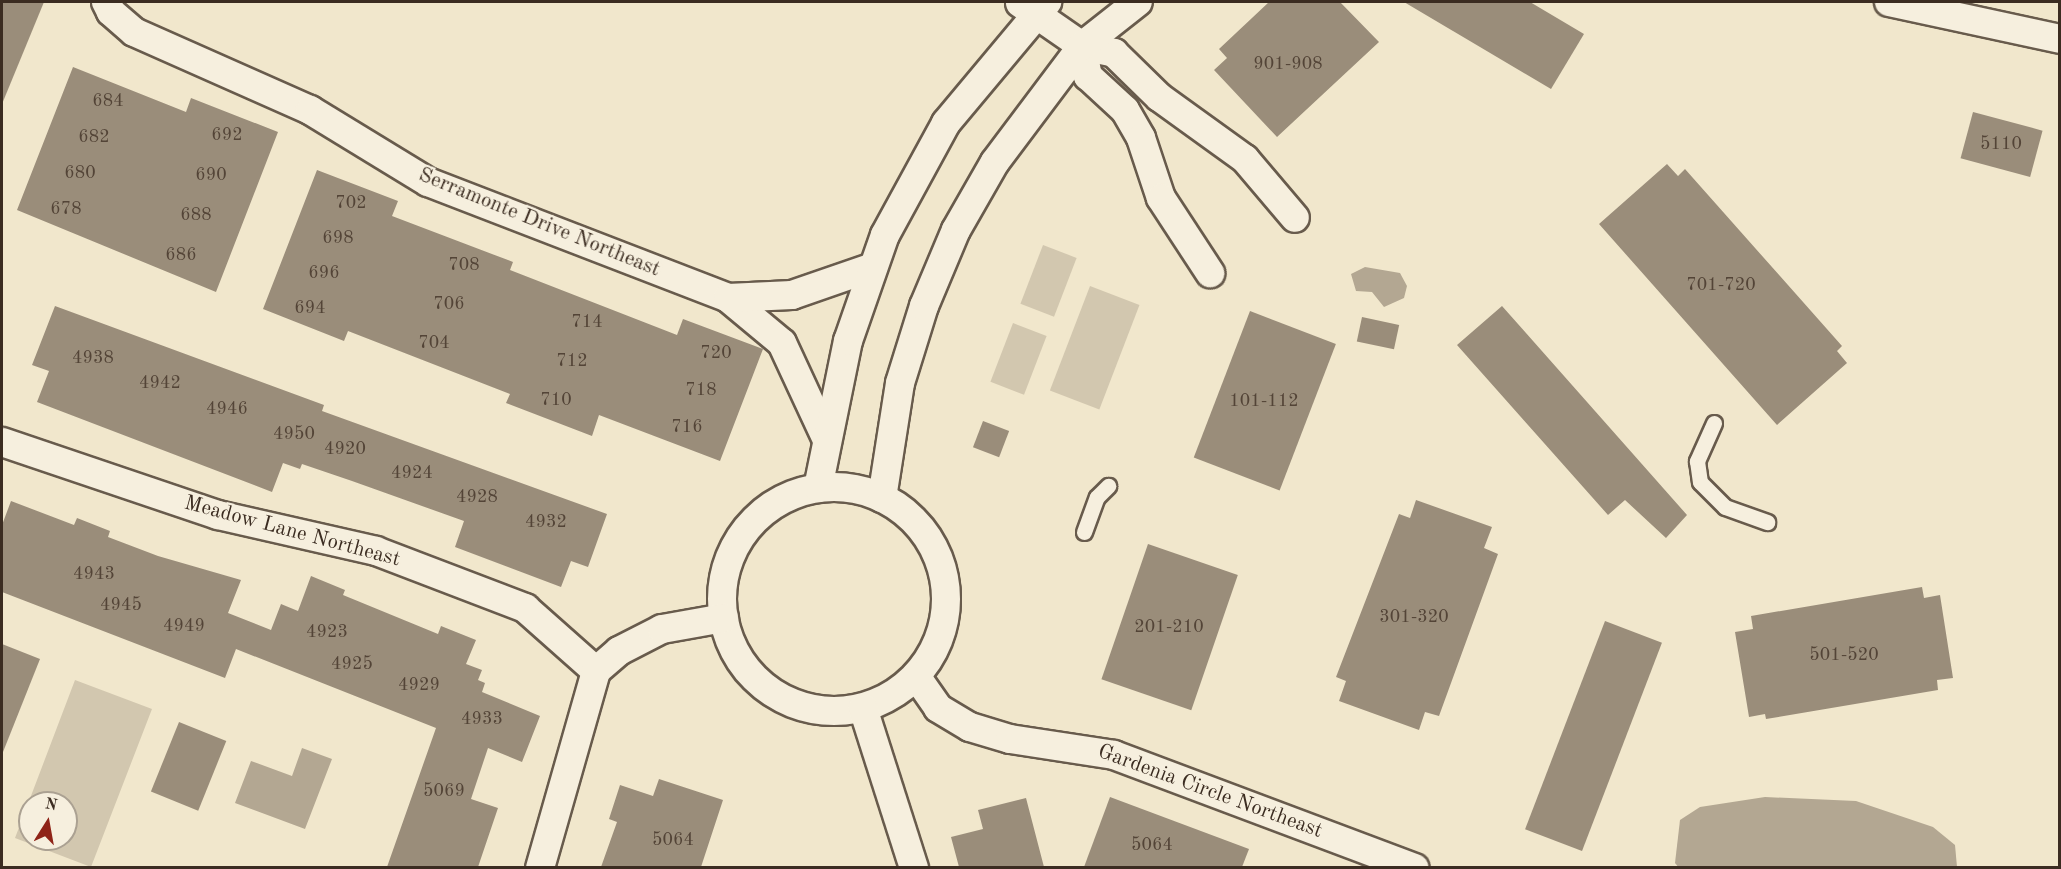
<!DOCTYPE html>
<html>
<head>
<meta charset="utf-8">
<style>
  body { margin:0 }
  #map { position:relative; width:2061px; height:869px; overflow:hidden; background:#f1e7cc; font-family:"Old Standard TT",serif }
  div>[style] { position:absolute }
  .green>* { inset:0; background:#d2c7af; transform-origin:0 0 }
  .water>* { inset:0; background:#b3a792 }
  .building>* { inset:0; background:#9a8d7a; transform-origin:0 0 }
  .roads { filter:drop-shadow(2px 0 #685b4c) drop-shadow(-2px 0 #685b4c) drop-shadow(0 2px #685b4c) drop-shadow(0 -2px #685b4c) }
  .lane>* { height:15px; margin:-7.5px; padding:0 7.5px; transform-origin:7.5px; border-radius:7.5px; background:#f6efde }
  .street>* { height:28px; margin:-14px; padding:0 14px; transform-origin:14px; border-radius:14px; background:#f6efde }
  .street>.ring { margin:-14px; padding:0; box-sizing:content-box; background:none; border:28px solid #f6efde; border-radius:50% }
  span { translate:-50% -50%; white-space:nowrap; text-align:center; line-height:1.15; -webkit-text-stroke:4.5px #f6efde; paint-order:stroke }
  .number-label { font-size:18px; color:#534437 }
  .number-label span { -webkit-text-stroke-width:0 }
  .street-label { font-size:21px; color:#3b2c21 }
  .frame { position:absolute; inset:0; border:3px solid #3b2c21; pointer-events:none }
  .north { position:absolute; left:18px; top:791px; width:60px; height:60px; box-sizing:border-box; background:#f6efde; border:2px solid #aba192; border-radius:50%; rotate:11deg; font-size:16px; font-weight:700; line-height:24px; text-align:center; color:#3b2c21 }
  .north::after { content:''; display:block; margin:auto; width:21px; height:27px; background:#8f2418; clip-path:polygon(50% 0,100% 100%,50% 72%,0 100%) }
</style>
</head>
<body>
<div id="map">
  <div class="green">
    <i style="left:1043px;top:245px;width:36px;height:63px;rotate:21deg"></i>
    <i style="left:1090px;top:286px;width:53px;height:112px;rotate:21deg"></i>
    <i style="left:1013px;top:323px;width:36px;height:63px;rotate:21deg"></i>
    <i style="clip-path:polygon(evenodd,75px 680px,152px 709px,91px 867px,15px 838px,75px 680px,30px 803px,66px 803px,66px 839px,30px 839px,30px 803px)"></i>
  </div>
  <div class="water">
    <i style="clip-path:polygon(1365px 267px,1400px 273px,1407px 286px,1404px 298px,1384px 307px,1372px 292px,1356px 291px,1351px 274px)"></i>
    <i style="clip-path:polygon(302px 748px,332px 759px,305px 829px,235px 803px,251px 761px,292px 776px)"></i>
    <i style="clip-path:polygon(1765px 797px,1856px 801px,1933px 827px,1955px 845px,1957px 867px,1679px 868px,1675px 863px,1680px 820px,1700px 807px)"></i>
  </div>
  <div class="building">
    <i style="clip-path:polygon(2px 2px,44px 2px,2px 104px)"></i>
    <i style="clip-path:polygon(1269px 2px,1340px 2px,1379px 42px,1277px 137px,1214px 70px,1227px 58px,1219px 49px)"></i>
    <i style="clip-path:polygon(1404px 2px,1530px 2px,1584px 34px,1551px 89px)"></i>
    <i style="clip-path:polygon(73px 67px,186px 112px,191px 98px,278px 132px,216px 292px,17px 210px)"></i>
    <i style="left:1973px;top:112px;width:72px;height:48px;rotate:15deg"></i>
    <i style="clip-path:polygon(1667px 164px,1678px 176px,1685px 169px,1842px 346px,1837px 351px,1847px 363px,1777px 425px,1599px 224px)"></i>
    <i style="clip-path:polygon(317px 170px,398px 201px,392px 216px,513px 262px,510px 270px,677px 335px,683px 319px,763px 349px,720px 461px,599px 415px,592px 436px,506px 403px,510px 394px,348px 331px,344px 341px,263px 309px)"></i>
    <i style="clip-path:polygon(55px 306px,324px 405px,322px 411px,607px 514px,588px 567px,571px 561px,561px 587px,455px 547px,464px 521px,352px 481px,302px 464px,300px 469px,283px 463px,272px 492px,37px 402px,49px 371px,32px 365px)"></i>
    <i style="clip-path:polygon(1502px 306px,1687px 515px,1666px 538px,1625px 500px,1608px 515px,1457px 345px)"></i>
    <i style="left:1250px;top:311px;width:92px;height:157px;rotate:21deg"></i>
    <i style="left:1362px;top:317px;width:38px;height:25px;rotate:12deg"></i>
    <i style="left:983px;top:421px;width:28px;height:28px;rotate:21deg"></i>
    <i style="clip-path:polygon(1416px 500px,1492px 527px,1484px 548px,1498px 554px,1439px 716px,1425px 712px,1419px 730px,1339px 701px,1346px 681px,1336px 677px,1399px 514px,1410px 518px)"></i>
    <i style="clip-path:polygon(11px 501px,74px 525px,77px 518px,110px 531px,108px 537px,158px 556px,241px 580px,228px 613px,271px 630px,281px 604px,298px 611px,311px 576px,345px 590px,343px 595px,438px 634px,441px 626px,476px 640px,466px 664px,482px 670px,478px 680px,485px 683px,482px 692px,540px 716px,522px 762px,488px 748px,471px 799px,498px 808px,478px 867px,387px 867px,436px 728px,236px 649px,225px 678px,2px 592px,2px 525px)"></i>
    <i style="left:1148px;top:544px;width:95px;height:143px;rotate:19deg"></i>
    <i style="clip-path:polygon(1922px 587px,1924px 598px,1940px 595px,1953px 678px,1937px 680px,1938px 690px,1766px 719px,1765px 714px,1749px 717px,1735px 632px,1753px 629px,1751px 616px)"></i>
    <i style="left:1605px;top:621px;width:61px;height:223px;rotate:21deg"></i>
    <i style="clip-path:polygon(2px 644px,40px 659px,3px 752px,2px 751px)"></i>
    <i style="left:179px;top:722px;width:51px;height:75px;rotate:22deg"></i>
    <i style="clip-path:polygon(659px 779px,723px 800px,701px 867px,601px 867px,617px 822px,609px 819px,620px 785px,653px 796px)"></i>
    <i style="clip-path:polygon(1110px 797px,1249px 849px,1242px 867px,1084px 867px)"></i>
    <i style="clip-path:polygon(1026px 798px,1044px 867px,959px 867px,951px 837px,983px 829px,978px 810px)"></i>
  </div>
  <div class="roads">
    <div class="lane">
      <i style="left:1714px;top:423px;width:42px;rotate:114.1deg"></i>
      <i style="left:1697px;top:461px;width:21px;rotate:82deg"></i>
      <i style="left:1700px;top:482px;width:35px;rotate:45deg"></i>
      <i style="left:1725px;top:507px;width:45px;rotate:19.7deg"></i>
      <i style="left:1084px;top:532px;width:37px;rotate:-70deg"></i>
      <i style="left:1097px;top:497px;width:16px;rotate:-45deg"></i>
    </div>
    <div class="street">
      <i style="left:106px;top:2px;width:11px;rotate:63deg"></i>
      <i style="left:111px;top:12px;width:30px;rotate:41deg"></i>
      <i style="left:134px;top:32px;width:193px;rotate:23.9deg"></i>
      <i style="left:310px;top:110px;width:138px;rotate:31.4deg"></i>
      <i style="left:428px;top:182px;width:322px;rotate:21.1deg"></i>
      <i style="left:728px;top:298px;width:70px;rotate:39.8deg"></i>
      <i style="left:782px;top:343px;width:107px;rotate:65.1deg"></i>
      <i style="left:1889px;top:2px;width:175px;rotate:12.2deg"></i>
      <i style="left:1020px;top:3px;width:75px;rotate:34.7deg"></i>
      <i style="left:1082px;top:46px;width:33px;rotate:12deg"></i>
      <i style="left:1114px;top:53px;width:63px;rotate:44.4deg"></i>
      <i style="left:1159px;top:97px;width:106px;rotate:35.8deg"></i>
      <i style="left:1245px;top:159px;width:77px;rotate:49.7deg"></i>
      <i style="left:1082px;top:46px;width:31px;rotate:79deg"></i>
      <i style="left:1088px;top:76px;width:50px;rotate:42.6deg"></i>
      <i style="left:1125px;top:110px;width:32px;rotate:60deg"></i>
      <i style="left:1141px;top:138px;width:63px;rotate:71.6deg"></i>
      <i style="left:1161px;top:198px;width:90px;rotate:56.8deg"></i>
      <i style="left:728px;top:298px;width:64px;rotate:-2.7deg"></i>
      <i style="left:792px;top:295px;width:86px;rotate:-19.1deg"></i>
      <i style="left:2px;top:442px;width:228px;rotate:18.7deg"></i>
      <i style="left:218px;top:515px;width:162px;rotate:12.8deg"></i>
      <i style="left:376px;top:551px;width:160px;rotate:20.9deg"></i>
      <i style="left:525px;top:608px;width:95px;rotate:41.6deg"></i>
      <i class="ring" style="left:722px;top:487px;width:196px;height:196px"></i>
      <i style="left:818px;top:488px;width:150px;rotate:-78.5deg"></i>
      <i style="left:848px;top:341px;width:112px;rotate:-70.8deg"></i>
      <i style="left:885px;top:235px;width:128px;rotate:-61.4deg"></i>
      <i style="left:946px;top:123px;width:158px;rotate:-50.1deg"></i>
      <i style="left:882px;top:498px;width:116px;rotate:-81.1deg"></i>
      <i style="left:900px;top:383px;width:81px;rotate:-72.7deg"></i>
      <i style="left:924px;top:306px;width:82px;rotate:-67.2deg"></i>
      <i style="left:956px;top:230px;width:78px;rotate:-60.2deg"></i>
      <i style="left:995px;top:162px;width:145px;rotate:-53.1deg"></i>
      <i style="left:1082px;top:46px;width:71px;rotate:-38.2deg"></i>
      <i style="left:916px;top:676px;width:39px;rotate:55deg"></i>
      <i style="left:938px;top:708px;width:37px;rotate:31deg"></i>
      <i style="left:970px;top:727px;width:42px;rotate:16.7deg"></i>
      <i style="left:1010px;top:739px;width:105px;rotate:8.7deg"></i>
      <i style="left:1114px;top:755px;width:321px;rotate:20.6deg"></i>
      <i style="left:863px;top:708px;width:168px;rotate:72.3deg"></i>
      <i style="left:540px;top:868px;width:205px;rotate:-74.1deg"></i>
      <i style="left:596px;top:671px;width:30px;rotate:-41deg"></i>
      <i style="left:619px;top:651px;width:48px;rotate:-27.1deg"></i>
      <i style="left:662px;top:629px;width:63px;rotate:-10.1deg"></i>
    </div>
  </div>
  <div class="number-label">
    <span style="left:1288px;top:64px">901-908</span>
    <span style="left:108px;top:101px">684</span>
    <span style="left:227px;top:135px">692</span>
    <span style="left:94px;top:137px">682</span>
    <span style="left:2001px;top:144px">5110</span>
    <span style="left:80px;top:173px">680</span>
    <span style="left:211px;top:175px">690</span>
    <span style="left:351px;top:203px">702</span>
    <span style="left:66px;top:209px">678</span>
    <span style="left:196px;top:215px">688</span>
    <span style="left:338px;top:238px">698</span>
    <span style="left:181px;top:255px">686</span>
    <span style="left:464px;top:265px">708</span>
    <span style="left:324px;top:273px">696</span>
    <span style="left:1721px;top:285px">701-720</span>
    <span style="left:449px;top:304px">706</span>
    <span style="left:310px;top:308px">694</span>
    <span style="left:587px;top:322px">714</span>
    <span style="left:434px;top:343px">704</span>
    <span style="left:716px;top:353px">720</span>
    <span style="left:93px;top:358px">4938</span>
    <span style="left:572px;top:361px">712</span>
    <span style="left:160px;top:383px">4942</span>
    <span style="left:701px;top:390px">718</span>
    <span style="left:556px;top:400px">710</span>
    <span style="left:1264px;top:401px">101-112</span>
    <span style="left:227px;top:409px">4946</span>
    <span style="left:687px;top:427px">716</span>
    <span style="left:294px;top:434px">4950</span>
    <span style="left:345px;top:449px">4920</span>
    <span style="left:412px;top:473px">4924</span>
    <span style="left:477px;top:497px">4928</span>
    <span style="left:546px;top:522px">4932</span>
    <span style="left:94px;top:574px">4943</span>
    <span style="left:121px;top:605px">4945</span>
    <span style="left:1414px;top:617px">301-320</span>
    <span style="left:184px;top:626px">4949</span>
    <span style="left:1169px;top:627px">201-210</span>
    <span style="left:327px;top:632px">4923</span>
    <span style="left:1844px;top:655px">501-520</span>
    <span style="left:352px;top:664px">4925</span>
    <span style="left:419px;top:685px">4929</span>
    <span style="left:482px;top:719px">4933</span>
    <span style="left:444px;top:791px">5069</span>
    <span style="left:673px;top:840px">5064</span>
    <span style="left:1152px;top:845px">5064</span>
  </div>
  <div class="street-label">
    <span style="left:539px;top:223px;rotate:22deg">Serramonte Drive Northeast</span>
    <span style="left:292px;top:532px;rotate:15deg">Meadow Lane Northeast</span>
    <span style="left:1210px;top:792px;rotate:20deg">Gardenia Circle Northeast</span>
  </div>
  <div class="frame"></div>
  <div class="north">N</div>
</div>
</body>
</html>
